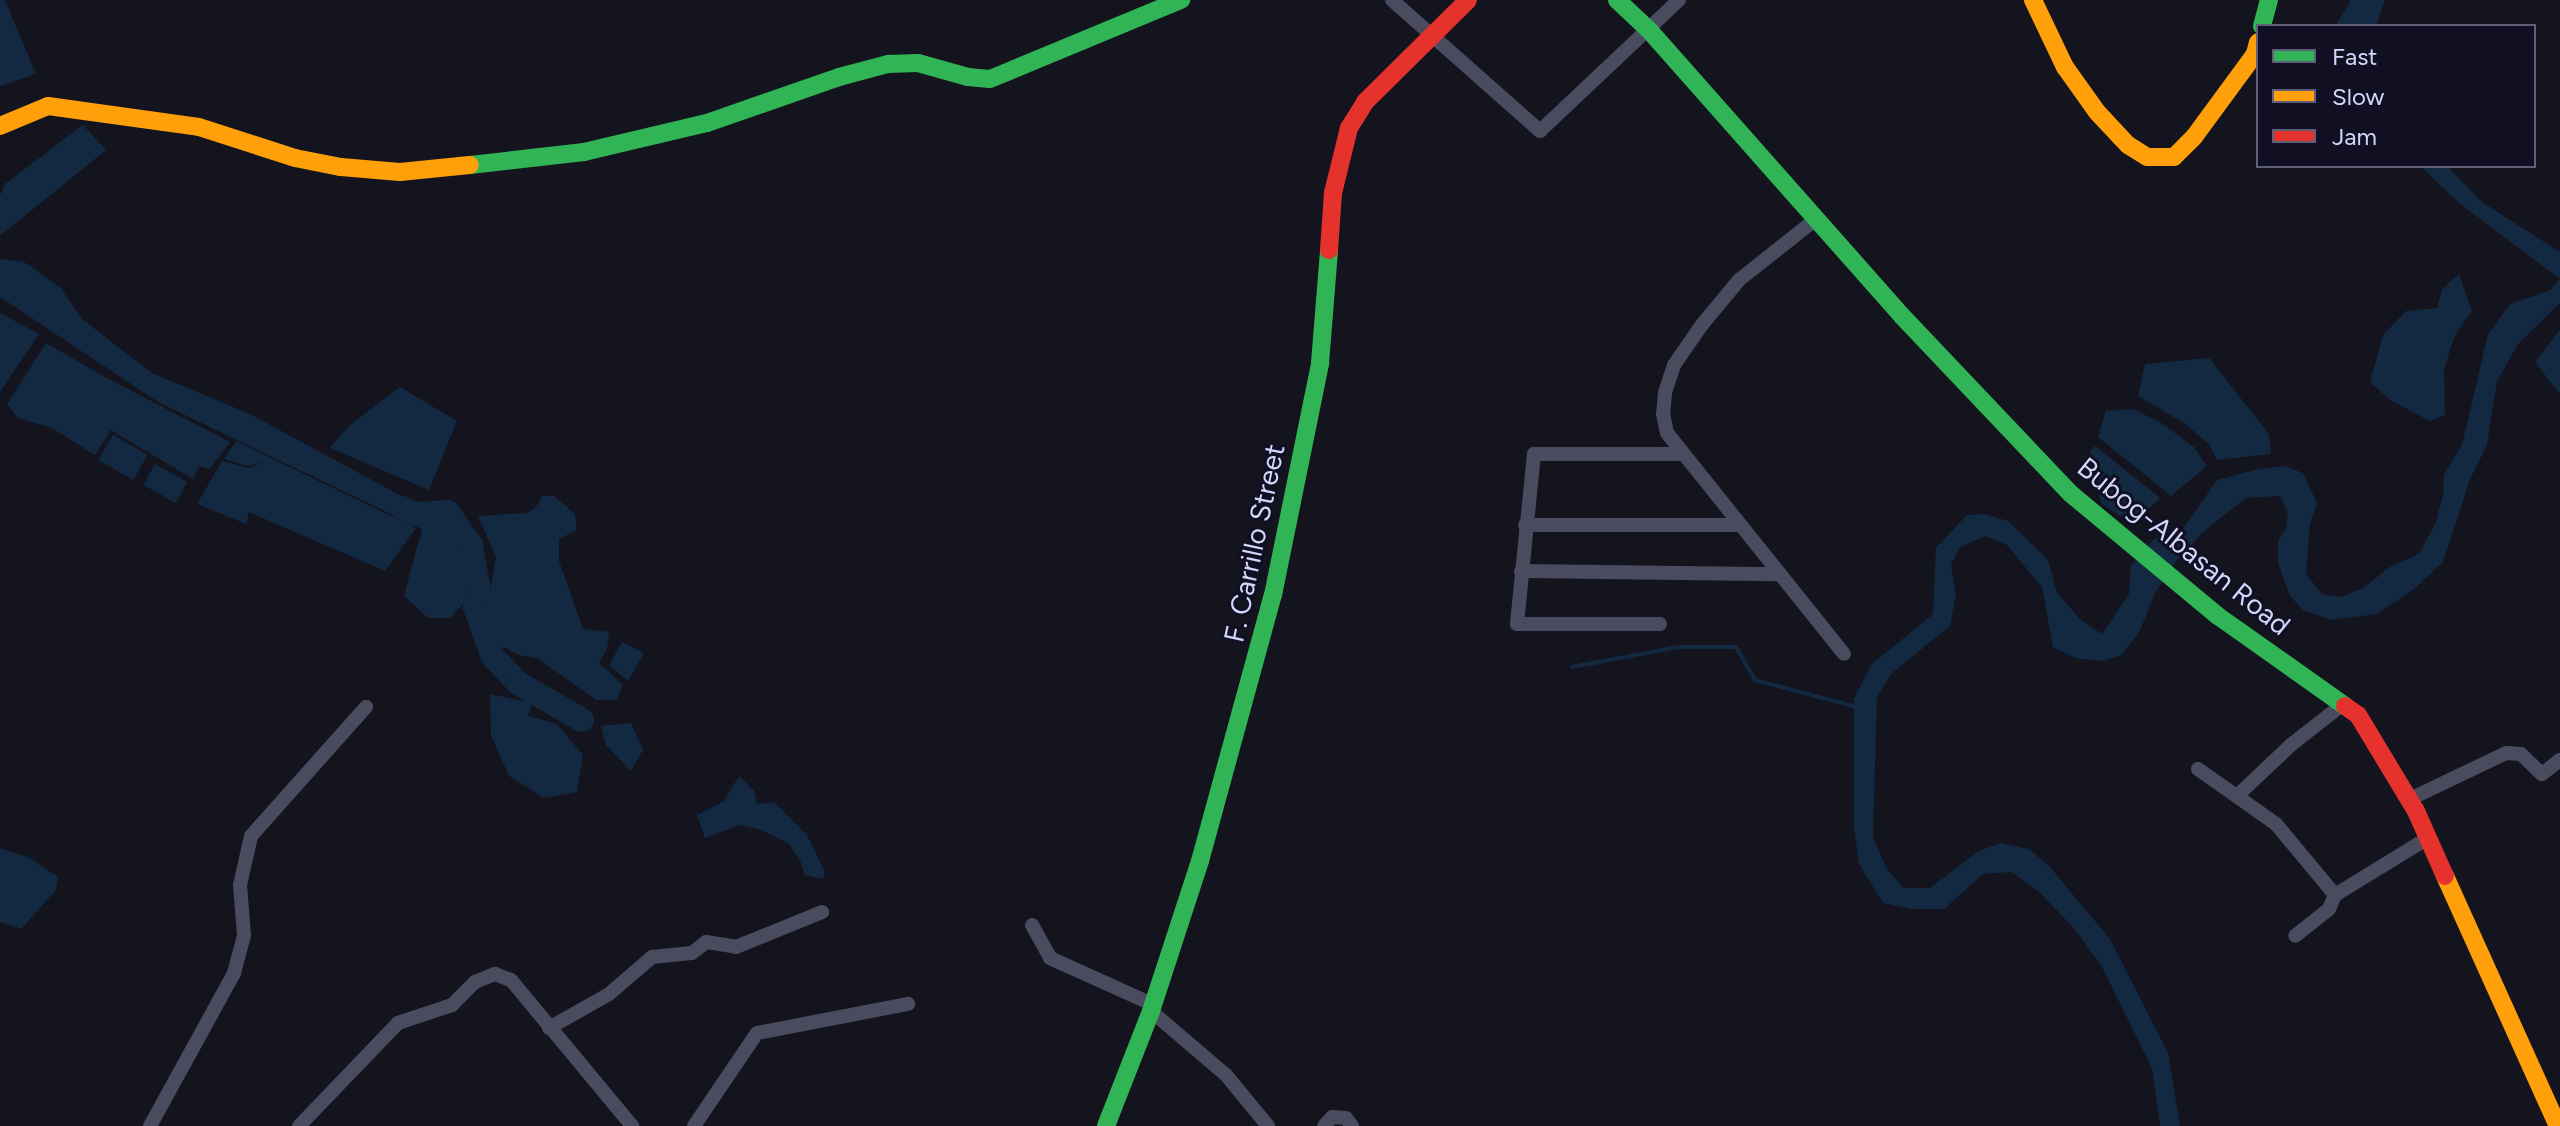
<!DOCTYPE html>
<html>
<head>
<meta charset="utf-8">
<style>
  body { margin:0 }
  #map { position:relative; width:2560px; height:1126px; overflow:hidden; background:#14141e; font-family:Figtree,sans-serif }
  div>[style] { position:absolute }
  .water>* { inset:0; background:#122941; transform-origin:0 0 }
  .stream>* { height:4px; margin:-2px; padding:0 2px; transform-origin:2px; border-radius:2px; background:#122941 }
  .river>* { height:24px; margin:-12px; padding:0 12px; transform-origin:12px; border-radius:12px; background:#122941 }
  .street>* { height:14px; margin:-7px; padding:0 7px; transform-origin:7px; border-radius:7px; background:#4a4b5e }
  .fast>* { height:18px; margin:-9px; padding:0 9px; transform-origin:9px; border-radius:9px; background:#30b455 }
  .slow>* { height:18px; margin:-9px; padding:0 9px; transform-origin:9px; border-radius:9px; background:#ff9f0a }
  .jam>* { height:18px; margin:-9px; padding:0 9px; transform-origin:9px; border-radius:9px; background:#e5322d }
  span { translate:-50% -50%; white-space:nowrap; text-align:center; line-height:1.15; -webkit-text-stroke:6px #111022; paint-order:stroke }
  .street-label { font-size:28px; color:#d4d5fb }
  .legend { position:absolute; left:2256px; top:24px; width:280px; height:144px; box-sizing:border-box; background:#111022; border:2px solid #5f5f79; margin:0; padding:10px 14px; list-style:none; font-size:24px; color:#d4d5fb }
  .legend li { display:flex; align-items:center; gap:16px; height:40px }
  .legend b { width:40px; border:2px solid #5f5f79 }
</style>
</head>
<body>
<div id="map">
  <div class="water">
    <i style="clip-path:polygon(0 0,5px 0,36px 74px,0 86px)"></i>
    <i style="clip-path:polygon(2351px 0,2385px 0,2376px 26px,2335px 26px)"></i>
    <i style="clip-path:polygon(83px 125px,106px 150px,0 236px,0 195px,5px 184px)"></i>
    <i style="clip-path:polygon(2420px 166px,2447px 166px,2482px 202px,2560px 252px,2560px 303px,2518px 344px,2497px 381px,2487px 445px,2470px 479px,2443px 562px,2413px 590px,2377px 614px,2331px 620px,2303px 610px,2290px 596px,2278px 563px,2278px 541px,2286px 528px,2288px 512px,2280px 496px,2246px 498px,2203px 532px,2176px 561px,2155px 593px,2139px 633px,2120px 656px,2101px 661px,2075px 658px,2053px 647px,2042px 587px,2007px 545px,1985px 536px,1959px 548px,1951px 565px,1956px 594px,1950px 626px,1892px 673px,1877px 696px,1873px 838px,1887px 869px,1903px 888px,1930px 888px,1979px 851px,2001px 843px,2029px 849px,2049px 866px,2110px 939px,2168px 1053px,2180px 1126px,2160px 1126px,2152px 1068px,2101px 965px,2073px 927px,2037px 890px,2011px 872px,1983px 874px,1944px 909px,1911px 909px,1883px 903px,1859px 864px,1854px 827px,1854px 698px,1872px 664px,1933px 614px,1936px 548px,1967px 515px,1984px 514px,2008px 521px,2048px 560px,2057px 593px,2081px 620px,2102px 634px,2129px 594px,2131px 565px,2148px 545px,2164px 531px,2183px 529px,2217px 480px,2259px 469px,2285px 466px,2303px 473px,2317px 503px,2310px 524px,2306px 574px,2322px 594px,2341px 597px,2363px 588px,2390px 567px,2419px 554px,2435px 524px,2443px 496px,2444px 475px,2462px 445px,2488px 334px,2510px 304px,2549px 291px,2560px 279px,2458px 202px)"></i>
    <i style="clip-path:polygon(0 259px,24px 262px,60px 287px,82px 319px,152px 373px,250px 414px,431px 512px,453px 534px,477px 589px,450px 618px,428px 618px,404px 596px,422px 529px,158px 402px,0 297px)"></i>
    <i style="clip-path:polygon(2459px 274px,2472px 311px,2455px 335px,2444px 369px,2445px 415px,2430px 421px,2390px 400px,2370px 382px,2383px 335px,2406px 311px,2437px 308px,2442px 289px)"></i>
    <i style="clip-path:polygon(0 313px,39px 334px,0 392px)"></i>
    <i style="clip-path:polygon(2560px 330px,2560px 393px,2559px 393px,2535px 362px)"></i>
    <i style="clip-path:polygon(46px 343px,107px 378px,230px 442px,210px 469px,199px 466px,193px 479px,111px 430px,95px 455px,52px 428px,18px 418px,7px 404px)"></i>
    <i style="clip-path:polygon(2209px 358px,2269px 434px,2271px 454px,2217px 460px,2209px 444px,2184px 423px,2138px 396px,2145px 364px)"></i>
    <i style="clip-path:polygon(400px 387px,457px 421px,429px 490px,330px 448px,349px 426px)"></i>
    <i style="clip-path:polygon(2133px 409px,2160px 422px,2194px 447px,2207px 466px,2171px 496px,2098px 437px,2106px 411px)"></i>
    <i style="left:113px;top:435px;width:40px;height:29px;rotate:30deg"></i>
    <i style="clip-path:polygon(236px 441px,416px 528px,385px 571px,249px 512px,246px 524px,197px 504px,222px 461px,248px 468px,266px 461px,249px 466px,224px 459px)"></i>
    <i style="clip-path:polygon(2095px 446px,2160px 498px,2133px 525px,2101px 503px,2097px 488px,2075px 470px)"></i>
    <i style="left:155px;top:464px;width:37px;height:24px;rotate:29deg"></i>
    <i style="clip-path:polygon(542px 496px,554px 496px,575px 514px,577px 530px,559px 539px,559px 561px,583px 629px,609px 632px,607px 649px,599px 663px,623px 685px,616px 700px,596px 700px,537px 658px,519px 655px,497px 644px,486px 614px,496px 557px,478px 516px,527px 513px,536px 507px)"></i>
    <i style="clip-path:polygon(622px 642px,644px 653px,628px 681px,609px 665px)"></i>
    <i style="clip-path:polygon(490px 694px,532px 703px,528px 716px,557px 724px,583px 755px,577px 792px,544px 798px,509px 776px,491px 735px)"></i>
    <i style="clip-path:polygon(631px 723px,643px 750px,631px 771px,606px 745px,601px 726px)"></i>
    <i style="clip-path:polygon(739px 776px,754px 791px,757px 804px,774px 802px,807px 835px,825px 872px,823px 879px,805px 875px,800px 860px,788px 843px,761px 830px,739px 825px,705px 838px,697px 815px,723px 802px)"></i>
    <i style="clip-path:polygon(0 848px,28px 857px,58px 877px,56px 890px,21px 929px,0 922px)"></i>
  </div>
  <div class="stream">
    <i style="left:1572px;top:667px;width:108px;rotate:-10.7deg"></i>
    <i style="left:1678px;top:647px;width:58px"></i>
    <i style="left:1736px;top:647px;width:38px;rotate:60deg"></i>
    <i style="left:1755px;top:680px;width:106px;rotate:14.8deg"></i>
  </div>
  <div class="river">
    <i style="left:402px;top:508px;width:14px;rotate:25deg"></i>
    <i style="left:415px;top:514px;width:33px;rotate:-3deg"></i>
    <i style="left:448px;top:512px;width:40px;rotate:55.1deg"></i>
    <i style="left:471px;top:545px;width:48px;rotate:80.3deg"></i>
    <i style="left:479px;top:592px;width:16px;rotate:105deg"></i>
    <i style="left:475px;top:607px;width:53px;rotate:70.2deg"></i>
    <i style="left:493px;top:657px;width:36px;rotate:46deg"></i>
    <i style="left:518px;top:683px;width:74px;rotate:30deg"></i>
  </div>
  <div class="street">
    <i style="left:1392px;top:0;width:198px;rotate:41.5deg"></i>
    <i style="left:1540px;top:131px;width:191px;rotate:-43.3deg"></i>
    <i style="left:1816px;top:219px;width:98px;rotate:141.6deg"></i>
    <i style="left:1739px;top:280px;width:60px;rotate:129.6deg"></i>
    <i style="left:1701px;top:326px;width:47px;rotate:124.7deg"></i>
    <i style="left:1674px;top:365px;width:29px;rotate:108deg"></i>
    <i style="left:1665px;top:393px;width:21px;rotate:95deg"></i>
    <i style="left:1663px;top:414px;width:19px;rotate:78deg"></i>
    <i style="left:1667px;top:433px;width:283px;rotate:51.3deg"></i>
    <i style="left:1525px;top:525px;width:214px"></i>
    <i style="left:1521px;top:571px;width:258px;rotate:0.7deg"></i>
    <i style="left:1660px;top:624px;width:143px;rotate:180deg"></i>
    <i style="left:1517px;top:624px;width:171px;rotate:-84.3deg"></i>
    <i style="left:1534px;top:454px;width:149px"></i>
    <i style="left:2198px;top:769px;width:95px;rotate:35.2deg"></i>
    <i style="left:2276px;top:824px;width:92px;rotate:50.3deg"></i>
    <i style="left:2335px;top:895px;width:15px;rotate:113deg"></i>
    <i style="left:2329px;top:909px;width:43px;rotate:141.5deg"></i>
    <i style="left:2238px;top:795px;width:74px;rotate:-43.4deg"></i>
    <i style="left:2292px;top:744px;width:65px;rotate:-38.1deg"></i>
    <i style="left:2410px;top:799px;width:106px;rotate:-25.6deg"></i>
    <i style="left:2506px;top:753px;width:15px;rotate:4deg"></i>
    <i style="left:2521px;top:754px;width:29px;rotate:44deg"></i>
    <i style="left:2542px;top:774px;width:23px;rotate:-38deg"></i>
    <i style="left:2335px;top:895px;width:109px;rotate:-31.5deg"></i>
    <i style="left:1032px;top:925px;width:38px;rotate:61deg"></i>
    <i style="left:1050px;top:958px;width:114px;rotate:24.3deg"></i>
    <i style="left:1151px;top:1011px;width:99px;rotate:40.5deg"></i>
    <i style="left:1226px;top:1075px;width:66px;rotate:50.5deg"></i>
    <i style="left:549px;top:1028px;width:69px;rotate:-29.5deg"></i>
    <i style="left:609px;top:994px;width:57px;rotate:-40.7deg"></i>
    <i style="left:652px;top:957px;width:40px;rotate:-5.7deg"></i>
    <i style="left:692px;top:953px;width:18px;rotate:-38deg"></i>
    <i style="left:706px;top:942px;width:30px;rotate:9deg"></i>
    <i style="left:736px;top:947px;width:93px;rotate:-22.1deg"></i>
    <i style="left:150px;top:1126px;width:175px;rotate:-61.2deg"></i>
    <i style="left:234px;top:973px;width:39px;rotate:-75deg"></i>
    <i style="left:244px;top:935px;width:50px;rotate:-94.6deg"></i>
    <i style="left:240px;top:885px;width:50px;rotate:-77.3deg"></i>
    <i style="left:251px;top:836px;width:173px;rotate:-48.3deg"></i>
    <i style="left:299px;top:1126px;width:143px;rotate:-46.1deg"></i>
    <i style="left:398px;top:1023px;width:57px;rotate:-18.4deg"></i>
    <i style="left:452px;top:1005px;width:33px;rotate:-45deg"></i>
    <i style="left:475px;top:982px;width:22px;rotate:-22deg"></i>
    <i style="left:495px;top:974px;width:17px;rotate:21deg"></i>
    <i style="left:511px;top:980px;width:190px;rotate:50.3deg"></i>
    <i style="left:694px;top:1126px;width:112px;rotate:-55.9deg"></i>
    <i style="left:757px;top:1033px;width:154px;rotate:-10.9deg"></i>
    <i style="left:1324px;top:1126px;width:12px;rotate:-48deg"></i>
    <i style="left:1332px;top:1117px;width:14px;rotate:4deg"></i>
    <i style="left:1346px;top:1118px;width:10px;rotate:53deg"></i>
  </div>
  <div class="fast">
    <i style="left:1617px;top:0;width:44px;rotate:43.2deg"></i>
    <i style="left:1649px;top:30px;width:382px;rotate:48.5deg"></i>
    <i style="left:1902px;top:316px;width:245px;rotate:46.5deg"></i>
    <i style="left:2071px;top:494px;width:191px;rotate:39.7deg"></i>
    <i style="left:2218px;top:616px;width:156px;rotate:35.3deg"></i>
    <i style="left:2262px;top:26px;width:27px;rotate:-75deg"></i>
    <i style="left:470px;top:165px;width:115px;rotate:-6.5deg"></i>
    <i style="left:584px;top:152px;width:126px;rotate:-13.3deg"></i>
    <i style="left:707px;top:123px;width:140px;rotate:-19.2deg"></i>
    <i style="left:839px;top:77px;width:51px;rotate:-14.9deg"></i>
    <i style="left:888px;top:64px;width:30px;rotate:-2deg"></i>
    <i style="left:918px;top:63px;width:52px;rotate:15.6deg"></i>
    <i style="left:968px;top:77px;width:22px;rotate:5deg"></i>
    <i style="left:990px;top:79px;width:207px;rotate:-22.5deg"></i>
    <i style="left:1106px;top:1126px;width:123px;rotate:-68.6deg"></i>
    <i style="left:1151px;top:1011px;width:158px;rotate:-71.9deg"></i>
    <i style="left:1200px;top:861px;width:276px;rotate:-74.7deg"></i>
    <i style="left:1273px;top:595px;width:237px;rotate:-78.5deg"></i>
    <i style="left:1320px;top:363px;width:113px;rotate:-85.4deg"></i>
  </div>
  <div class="slow">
    <i style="left:2033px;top:0;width:74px;rotate:64.5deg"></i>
    <i style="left:2065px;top:67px;width:55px;rotate:54.6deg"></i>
    <i style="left:2097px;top:112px;width:45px;rotate:46.8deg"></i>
    <i style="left:2128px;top:145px;width:22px;rotate:32deg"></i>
    <i style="left:2147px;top:157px;width:27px"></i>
    <i style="left:2174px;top:157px;width:28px;rotate:-45deg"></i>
    <i style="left:2194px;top:137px;width:103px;rotate:-53.7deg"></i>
    <i style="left:2255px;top:54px;width:12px;rotate:-76deg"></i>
    <i style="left:0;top:126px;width:52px;rotate:-22.6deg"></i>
    <i style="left:48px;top:106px;width:152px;rotate:7.9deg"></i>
    <i style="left:199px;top:127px;width:101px;rotate:17.9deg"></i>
    <i style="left:295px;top:158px;width:47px;rotate:11.1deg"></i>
    <i style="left:341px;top:167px;width:59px;rotate:4.8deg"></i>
    <i style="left:400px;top:172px;width:70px;rotate:-5.7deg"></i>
    <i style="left:2445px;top:876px;width:274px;rotate:65.7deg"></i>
  </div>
  <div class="jam">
    <i style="left:1329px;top:250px;width:57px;rotate:-86deg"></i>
    <i style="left:1333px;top:193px;width:67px;rotate:-76.2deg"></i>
    <i style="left:1349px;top:128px;width:31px;rotate:-58deg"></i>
    <i style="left:1365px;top:102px;width:145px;rotate:-44.7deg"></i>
    <i style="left:2345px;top:706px;width:16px;rotate:35deg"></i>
    <i style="left:2358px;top:715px;width:112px;rotate:58.9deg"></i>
    <i style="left:2416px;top:811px;width:71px;rotate:66deg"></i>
  </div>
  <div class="street-label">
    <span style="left:1254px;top:543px;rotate:-78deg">F. Carrillo Street</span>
    <span style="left:2184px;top:546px;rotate:39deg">Bubog-Albasan Road</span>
  </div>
  <ul class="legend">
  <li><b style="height:10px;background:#30b455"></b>Fast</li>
  <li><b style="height:10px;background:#ff9f0a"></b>Slow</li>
  <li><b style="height:10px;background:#e5322d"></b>Jam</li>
  </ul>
</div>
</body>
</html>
